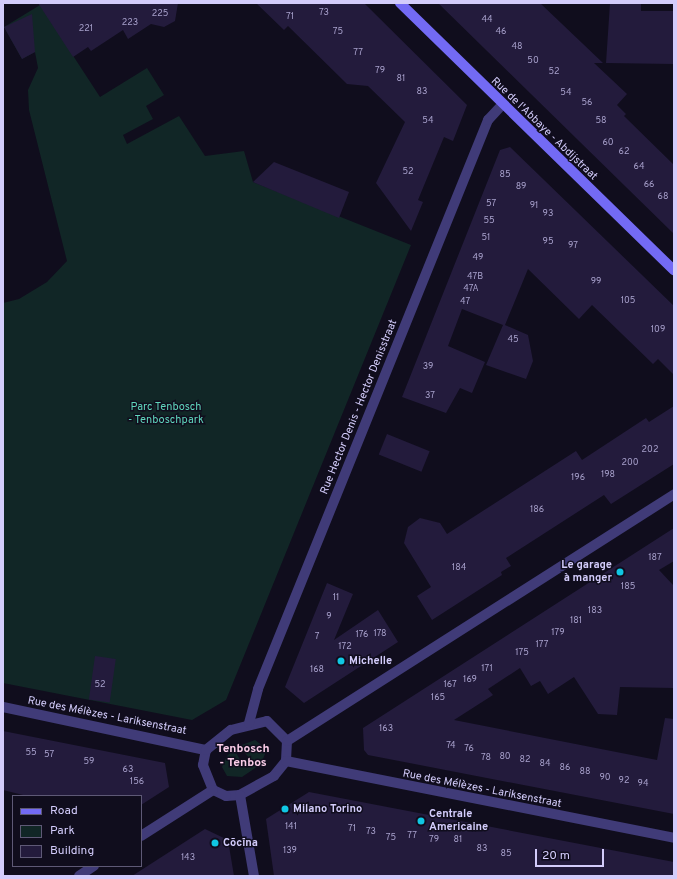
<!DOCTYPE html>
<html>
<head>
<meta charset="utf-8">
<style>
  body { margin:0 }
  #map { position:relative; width:677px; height:879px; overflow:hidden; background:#100d1d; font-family:Overpass,sans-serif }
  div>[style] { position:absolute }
  .green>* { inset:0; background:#112626 }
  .building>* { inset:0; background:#231b3c; transform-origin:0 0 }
  .street>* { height:10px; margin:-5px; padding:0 5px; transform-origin:5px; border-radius:5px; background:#403b78 }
  .secondary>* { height:10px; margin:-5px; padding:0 5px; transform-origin:5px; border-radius:5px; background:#736af4 }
  .dots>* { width:11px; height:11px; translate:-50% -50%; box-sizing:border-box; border:2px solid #100d1d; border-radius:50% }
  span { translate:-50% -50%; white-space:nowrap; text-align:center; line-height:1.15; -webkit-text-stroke:3px #100d1d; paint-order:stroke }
  .number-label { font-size:9px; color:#a7a0cb }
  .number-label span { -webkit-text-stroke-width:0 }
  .street-label { font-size:11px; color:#d3ccfb }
  .park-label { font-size:11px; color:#5fd5bc }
  .poi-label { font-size:11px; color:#d3ccfb; font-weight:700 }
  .right { translate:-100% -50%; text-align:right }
  .left { translate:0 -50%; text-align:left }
  .neighbourhood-label { font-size:12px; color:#fbcee9; font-weight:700 }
  .frame { position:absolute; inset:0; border:4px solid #d3ccfb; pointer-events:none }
  .legend { position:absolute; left:12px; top:795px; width:130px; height:72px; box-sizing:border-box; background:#100d1d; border:1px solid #5e5976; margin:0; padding:5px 7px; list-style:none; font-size:12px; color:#d3ccfb }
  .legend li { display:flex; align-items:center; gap:8px; height:20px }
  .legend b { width:20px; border:1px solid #5e5976 }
  .scale { position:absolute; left:535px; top:849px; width:69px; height:18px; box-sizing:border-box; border:2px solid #d3ccfb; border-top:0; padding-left:5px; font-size:12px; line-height:14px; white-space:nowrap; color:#d3ccfb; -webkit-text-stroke:3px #100d1d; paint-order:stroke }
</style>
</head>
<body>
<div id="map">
  <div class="green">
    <i style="clip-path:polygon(40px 5px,100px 97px,147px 68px,164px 95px,146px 106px,153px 119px,123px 135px,127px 144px,179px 116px,205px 156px,244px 151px,253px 182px,411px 245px,226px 700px,192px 720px,3px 683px,3px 303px,19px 299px,47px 282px,67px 261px,29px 110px,28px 90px,38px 68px,35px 52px,22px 59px,4px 27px)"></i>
    <i style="clip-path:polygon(255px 740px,267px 749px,261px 764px,242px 777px,227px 776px,222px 767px,227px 756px,234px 749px,243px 765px,250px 759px,239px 746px)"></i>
  </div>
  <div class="building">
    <i style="clip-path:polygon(38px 3px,178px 3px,175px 21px,164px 27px,151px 24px,128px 39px,123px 30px,91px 51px,88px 47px,73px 57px)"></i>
    <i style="clip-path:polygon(256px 3px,364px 3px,467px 105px,453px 141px,444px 137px,418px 200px,423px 202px,411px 231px,376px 183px,405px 122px,368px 86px,347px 84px,288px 26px,284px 30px)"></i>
    <i style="clip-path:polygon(438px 3px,540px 3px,603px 63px,594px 63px,627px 94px,617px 105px,626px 114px,624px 116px,674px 165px,674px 234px)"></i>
    <i style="clip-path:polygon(610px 3px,641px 3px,641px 11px,674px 11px,674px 64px,606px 63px)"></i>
    <i style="clip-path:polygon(32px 14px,35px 52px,22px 59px,4px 27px)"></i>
    <i style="clip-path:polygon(510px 147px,674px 306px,674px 375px,658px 359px,653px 364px,592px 305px,579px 319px,528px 269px,505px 325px,528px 335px,533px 361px,526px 379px,486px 365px,503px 325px,462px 309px,448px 346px,485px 362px,472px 393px,460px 388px,446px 413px,402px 397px,500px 150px)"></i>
    <i style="clip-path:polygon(274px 162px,349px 192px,339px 218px,253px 182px)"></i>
    <i style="clip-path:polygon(674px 406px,674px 464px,611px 504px,604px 495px,506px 558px,511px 566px,501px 572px,502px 575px,432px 620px,417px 596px,431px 587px,404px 543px,408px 527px,420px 518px,440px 523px,447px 534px,576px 451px,582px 460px,646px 418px,649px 422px)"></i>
    <i style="left:387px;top:434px;width:46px;height:22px;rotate:22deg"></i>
    <i style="clip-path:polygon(674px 528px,674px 561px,659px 570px,674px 586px,674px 688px,620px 687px,617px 715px,598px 714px,574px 677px,548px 694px,540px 681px,531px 686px,520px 668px,488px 689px,493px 695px,454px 720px,657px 760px,665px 718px,674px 719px,674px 814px,368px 755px,364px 750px,363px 728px)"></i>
    <i style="clip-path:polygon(327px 583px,353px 594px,334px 640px,378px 610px,398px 642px,304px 703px,285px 687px)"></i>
    <i style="left:95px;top:656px;width:21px;height:44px;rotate:8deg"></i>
    <i style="clip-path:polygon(3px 731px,165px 763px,169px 787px,141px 805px,141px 796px,27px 796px,3px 790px)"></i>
    <i style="clip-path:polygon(309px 792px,674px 862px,674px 876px,274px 876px,266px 819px)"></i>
    <i style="clip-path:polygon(205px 829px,228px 840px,234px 876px,132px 876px)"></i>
  </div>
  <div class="street">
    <i style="left:3px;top:707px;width:208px;rotate:12deg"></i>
    <i style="left:267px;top:721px;width:28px;rotate:45deg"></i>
    <i style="left:287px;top:741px;width:20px;rotate:93deg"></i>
    <i style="left:286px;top:761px;width:19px;rotate:129deg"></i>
    <i style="left:274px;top:776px;width:39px;rotate:151deg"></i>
    <i style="left:240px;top:795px;width:14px;rotate:176deg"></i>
    <i style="left:226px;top:796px;width:14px;rotate:-155deg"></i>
    <i style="left:213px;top:790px;width:27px;rotate:-112deg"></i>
    <i style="left:203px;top:765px;width:15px;rotate:-79deg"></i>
    <i style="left:206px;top:750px;width:32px;rotate:-39deg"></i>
    <i style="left:231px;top:730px;width:37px;rotate:-14deg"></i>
    <i style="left:249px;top:723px;width:35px;rotate:-75deg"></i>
    <i style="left:258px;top:689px;width:614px;rotate:-67.99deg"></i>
    <i style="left:488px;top:120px;width:21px;rotate:-47deg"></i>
    <i style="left:287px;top:741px;width:459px;rotate:-32.5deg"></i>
    <i style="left:286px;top:761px;width:396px;rotate:11.2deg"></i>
    <i style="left:240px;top:795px;width:82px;rotate:80.2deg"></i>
    <i style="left:141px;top:836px;width:85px;rotate:-32.6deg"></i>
    <i style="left:79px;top:876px;width:18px;rotate:-34deg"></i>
  </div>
  <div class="secondary">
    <i style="left:400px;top:3px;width:383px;rotate:44.3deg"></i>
  </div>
  <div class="dots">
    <i style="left:620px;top:572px;background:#10c7e3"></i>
    <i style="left:341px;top:661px;background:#10c7e3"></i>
    <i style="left:285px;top:809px;background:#10c7e3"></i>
    <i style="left:421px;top:821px;background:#10c7e3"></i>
    <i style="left:215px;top:843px;background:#10c7e3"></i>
  </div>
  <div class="number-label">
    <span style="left:324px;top:13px">73</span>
    <span style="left:160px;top:14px">225</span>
    <span style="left:290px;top:17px">71</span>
    <span style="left:487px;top:20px">44</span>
    <span style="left:130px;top:23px">223</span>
    <span style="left:86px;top:29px">221</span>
    <span style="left:338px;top:32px">75</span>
    <span style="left:501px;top:32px">46</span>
    <span style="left:517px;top:47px">48</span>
    <span style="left:358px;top:53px">77</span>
    <span style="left:533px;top:61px">50</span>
    <span style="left:380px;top:71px">79</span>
    <span style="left:554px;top:72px">52</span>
    <span style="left:401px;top:79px">81</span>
    <span style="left:422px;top:92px">83</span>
    <span style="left:566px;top:93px">54</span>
    <span style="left:587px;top:103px">56</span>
    <span style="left:428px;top:121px">54</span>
    <span style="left:601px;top:121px">58</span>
    <span style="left:608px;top:143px">60</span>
    <span style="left:624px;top:152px">62</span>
    <span style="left:639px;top:167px">64</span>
    <span style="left:408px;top:172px">52</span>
    <span style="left:505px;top:175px">85</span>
    <span style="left:649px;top:185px">66</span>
    <span style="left:521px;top:187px">89</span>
    <span style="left:663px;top:197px">68</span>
    <span style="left:491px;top:204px">57</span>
    <span style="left:534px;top:206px">91</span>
    <span style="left:548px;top:214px">93</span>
    <span style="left:489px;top:221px">55</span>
    <span style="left:486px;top:238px">51</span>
    <span style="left:548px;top:242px">95</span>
    <span style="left:573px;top:246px">97</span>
    <span style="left:478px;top:258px">49</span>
    <span style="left:475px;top:277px">47B</span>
    <span style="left:596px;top:282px">99</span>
    <span style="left:471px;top:289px">47A</span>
    <span style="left:628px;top:301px">105</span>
    <span style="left:465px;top:302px">47</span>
    <span style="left:658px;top:330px">109</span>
    <span style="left:513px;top:340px">45</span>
    <span style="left:428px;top:367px">39</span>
    <span style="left:430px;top:396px">37</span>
    <span style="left:650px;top:450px">202</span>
    <span style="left:630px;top:463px">200</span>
    <span style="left:608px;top:475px">198</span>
    <span style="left:578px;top:478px">196</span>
    <span style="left:537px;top:510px">186</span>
    <span style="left:655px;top:558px">187</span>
    <span style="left:459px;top:568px">184</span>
    <span style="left:628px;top:587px">185</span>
    <span style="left:336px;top:598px">11</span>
    <span style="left:595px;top:611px">183</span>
    <span style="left:329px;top:617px">9</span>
    <span style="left:576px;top:621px">181</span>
    <span style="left:558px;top:633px">179</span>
    <span style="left:380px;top:634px">178</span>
    <span style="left:362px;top:635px">176</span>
    <span style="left:317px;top:637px">7</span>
    <span style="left:542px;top:645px">177</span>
    <span style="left:345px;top:647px">172</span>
    <span style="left:522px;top:653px">175</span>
    <span style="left:487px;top:669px">171</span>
    <span style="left:317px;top:670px">168</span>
    <span style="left:470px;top:680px">169</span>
    <span style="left:100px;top:685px">52</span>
    <span style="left:450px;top:685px">167</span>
    <span style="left:438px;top:698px">165</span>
    <span style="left:386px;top:729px">163</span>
    <span style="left:451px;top:746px">74</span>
    <span style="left:469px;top:749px">76</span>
    <span style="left:31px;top:753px">55</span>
    <span style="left:49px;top:755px">57</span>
    <span style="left:505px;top:757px">80</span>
    <span style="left:486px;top:758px">78</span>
    <span style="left:525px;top:760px">82</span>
    <span style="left:89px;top:762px">59</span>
    <span style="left:545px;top:764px">84</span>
    <span style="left:565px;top:768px">86</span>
    <span style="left:128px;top:770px">63</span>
    <span style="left:585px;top:772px">88</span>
    <span style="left:605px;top:778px">90</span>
    <span style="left:624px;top:781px">92</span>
    <span style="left:137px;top:782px">156</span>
    <span style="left:643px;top:784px">94</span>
    <span style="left:291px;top:827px">141</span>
    <span style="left:352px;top:829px">71</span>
    <span style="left:371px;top:832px">73</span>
    <span style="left:412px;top:836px">77</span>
    <span style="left:391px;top:838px">75</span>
    <span style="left:434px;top:840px">79</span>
    <span style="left:458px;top:840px">81</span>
    <span style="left:482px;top:849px">83</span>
    <span style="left:290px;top:851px">139</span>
    <span style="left:506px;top:854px">85</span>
    <span style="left:188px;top:858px">143</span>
  </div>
  <div class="street-label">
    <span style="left:544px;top:129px;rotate:44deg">Rue de l'Abbaye - Abdijstraat</span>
    <span style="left:359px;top:407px;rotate:-68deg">Rue Hector Denis - Hector Denisstraat</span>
    <span style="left:107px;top:716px;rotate:11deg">Rue des Mélèzes - Lariksenstraat</span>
    <span style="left:482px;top:789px;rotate:11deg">Rue des Mélèzes - Lariksenstraat</span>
  </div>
  <div class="park-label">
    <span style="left:166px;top:414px">Parc Tenbosch<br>- Tenboschpark</span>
  </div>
  <div class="poi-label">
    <span class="right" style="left:612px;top:572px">Le garage<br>à manger</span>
    <span class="left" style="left:349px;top:661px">Michelle</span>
    <span class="left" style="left:293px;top:809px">Milano Torino</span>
    <span class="left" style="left:429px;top:821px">Centrale<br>Americaine</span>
    <span class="left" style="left:223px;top:843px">Cŏcīna</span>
  </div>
  <div class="neighbourhood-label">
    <span style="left:243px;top:757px">Tenbosch<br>- Tenbos</span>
  </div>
  <div class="frame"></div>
  <ul class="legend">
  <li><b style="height:5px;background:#736af4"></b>Road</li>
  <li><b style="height:11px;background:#112626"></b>Park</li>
  <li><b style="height:11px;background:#231b3c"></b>Building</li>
  </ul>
  <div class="scale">20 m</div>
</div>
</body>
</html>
